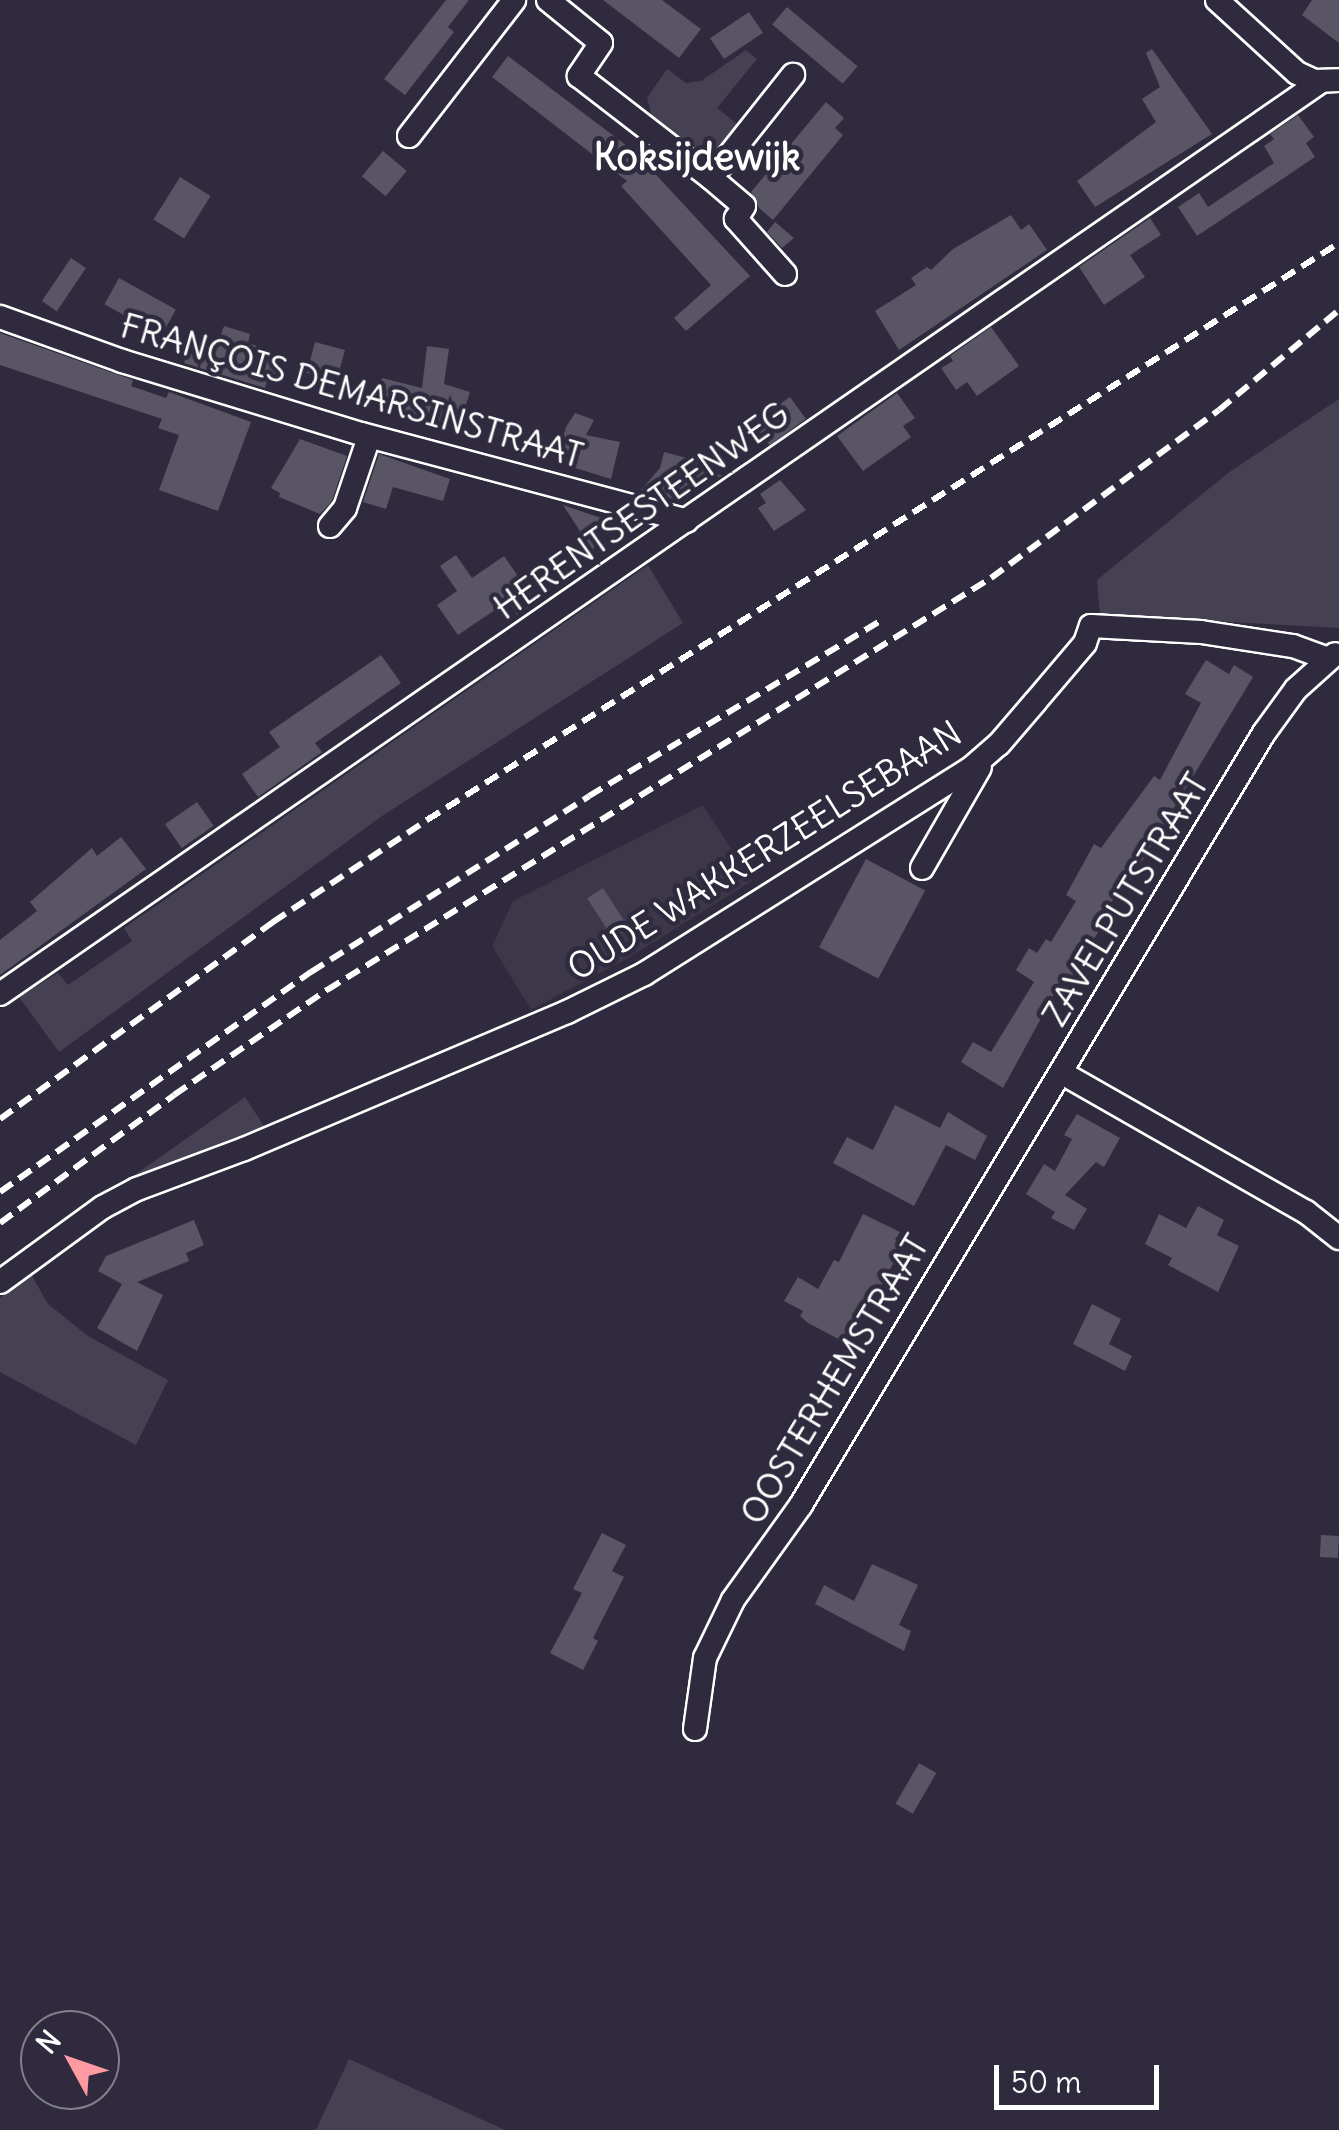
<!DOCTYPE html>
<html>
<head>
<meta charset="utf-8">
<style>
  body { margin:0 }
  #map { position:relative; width:1339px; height:2130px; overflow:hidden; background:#2f2a3d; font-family:Delius,sans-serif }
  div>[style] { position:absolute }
  .built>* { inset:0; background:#3c3749 }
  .green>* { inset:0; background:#464152 }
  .building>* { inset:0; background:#595564; transform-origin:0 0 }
  .roads { filter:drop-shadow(2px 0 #fff) drop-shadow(-2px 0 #fff) drop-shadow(0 2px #fff) drop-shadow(0 -2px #fff) }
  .minor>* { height:22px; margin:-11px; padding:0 11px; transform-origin:11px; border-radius:11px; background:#2f2a3d }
  .rail>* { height:6px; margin-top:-3px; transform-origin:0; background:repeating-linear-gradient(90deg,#fff 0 15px,transparent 0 23px) }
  span { translate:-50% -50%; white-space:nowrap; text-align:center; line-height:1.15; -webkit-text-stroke:9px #2f2a3d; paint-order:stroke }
  .street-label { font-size:35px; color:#fff }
  .neighbourhood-label { font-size:38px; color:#fff; font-weight:700 }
  .north { position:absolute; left:20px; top:2010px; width:100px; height:100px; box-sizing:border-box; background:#2f2a3d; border:2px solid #827f8b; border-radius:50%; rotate:310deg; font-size:28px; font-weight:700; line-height:40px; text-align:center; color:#fff }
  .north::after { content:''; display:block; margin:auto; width:35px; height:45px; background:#ff9aa2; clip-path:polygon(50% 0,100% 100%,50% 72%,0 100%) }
  .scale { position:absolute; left:994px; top:2065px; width:165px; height:45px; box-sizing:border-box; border:5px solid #fff; border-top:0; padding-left:12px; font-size:30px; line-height:35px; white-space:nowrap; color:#fff; -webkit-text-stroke:8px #2f2a3d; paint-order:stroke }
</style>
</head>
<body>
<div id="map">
  <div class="built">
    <i style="clip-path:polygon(703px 805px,752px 881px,628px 958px,531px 1010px,492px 946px,513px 901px)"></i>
  </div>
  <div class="green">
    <i style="clip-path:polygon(746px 50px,757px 59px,717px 108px,737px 124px,712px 158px,700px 148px,692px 156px,655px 127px,647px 98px,667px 69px,686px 83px,701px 81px)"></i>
    <i style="clip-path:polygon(1339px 399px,1339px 628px,1100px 615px,1097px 580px,1228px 473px)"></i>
    <i style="clip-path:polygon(648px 565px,683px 623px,382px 816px,59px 1052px,19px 997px,58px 973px,68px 985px,132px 941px,124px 928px)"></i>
    <i style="clip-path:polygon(245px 1097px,266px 1129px,118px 1187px)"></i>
    <i style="clip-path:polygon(31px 1274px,48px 1304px,88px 1336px,168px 1380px,136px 1445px,0 1372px,0 1298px)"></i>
    <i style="clip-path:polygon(349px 2059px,505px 2130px,316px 2130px)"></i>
  </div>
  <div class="building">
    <i style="clip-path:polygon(446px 0,469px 0,448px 27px,454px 32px,405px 95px,384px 79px)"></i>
    <i style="clip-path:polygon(603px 0,662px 0,701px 29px,679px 58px)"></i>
    <i style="clip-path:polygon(1312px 0,1339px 0,1339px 43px,1302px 15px)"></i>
    <i style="left:787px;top:7px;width:92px;height:23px;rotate:40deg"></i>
    <i style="left:749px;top:12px;width:25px;height:47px;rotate:56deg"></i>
    <i style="clip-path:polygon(1152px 49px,1212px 134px,1095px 207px,1077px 181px,1156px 122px,1142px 99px,1160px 87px,1146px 53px)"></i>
    <i style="clip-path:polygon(508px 56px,635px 152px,750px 276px,686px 331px,674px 318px,711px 285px,621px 186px,627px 181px,492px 77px)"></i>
    <i style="clip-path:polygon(826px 102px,844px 118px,835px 128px,843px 135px,773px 220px,759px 208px,751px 192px)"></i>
    <i style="clip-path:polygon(1298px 115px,1314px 137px,1306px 143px,1315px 157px,1197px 236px,1178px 207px,1199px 193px,1208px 207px,1274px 163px,1264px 146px,1274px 139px,1270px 134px)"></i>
    <i style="left:383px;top:151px;width:31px;height:33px;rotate:40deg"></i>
    <i style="left:180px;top:177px;width:36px;height:50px;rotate:32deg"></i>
    <i style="clip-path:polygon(1011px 215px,1021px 230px,1029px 224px,1047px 250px,899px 350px,875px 311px,916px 285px,911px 278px,927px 267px,931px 270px,953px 249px)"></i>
    <i style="clip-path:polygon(1150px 218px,1161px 235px,1130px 255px,1145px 277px,1104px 305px,1079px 267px)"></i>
    <i style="clip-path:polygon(775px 222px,794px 238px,782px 248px,767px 232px)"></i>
    <i style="left:71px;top:258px;width:18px;height:52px;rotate:34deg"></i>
    <i style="left:119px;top:278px;width:65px;height:30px;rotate:29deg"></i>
    <i style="clip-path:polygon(224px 326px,250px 334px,248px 343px,282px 354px,274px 380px,268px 378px,265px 388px,184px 363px,192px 336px,218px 344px)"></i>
    <i style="clip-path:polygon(991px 327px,1019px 366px,977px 396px,967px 382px,956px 390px,941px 368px,953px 361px,950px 356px)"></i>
    <i style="clip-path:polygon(0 333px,133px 380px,131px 386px,166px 398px,169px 392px,251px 422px,218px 511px,159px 490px,179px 435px,158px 428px,162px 419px,0 365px)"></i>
    <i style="left:315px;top:342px;width:31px;height:32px;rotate:15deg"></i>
    <i style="clip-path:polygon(427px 346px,449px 349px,444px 384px,470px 392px,458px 430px,375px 402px,382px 378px,422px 388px)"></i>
    <i style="clip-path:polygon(897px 393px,915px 418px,903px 426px,911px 437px,863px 471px,837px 436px)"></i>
    <i style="left:790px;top:397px;width:27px;height:45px;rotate:54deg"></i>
    <i style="clip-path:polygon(575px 413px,594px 420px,586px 435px,620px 442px,611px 479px,556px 462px,566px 427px)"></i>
    <i style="clip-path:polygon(300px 439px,347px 456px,332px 501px,320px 514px,279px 497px,280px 493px,271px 488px)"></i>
    <i style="clip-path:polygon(664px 452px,706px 463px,702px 468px,723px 476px,693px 481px,688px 496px,679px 494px,677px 500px,641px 490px,660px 468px)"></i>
    <i style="clip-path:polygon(379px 454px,450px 479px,443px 501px,393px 487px,386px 509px,363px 502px)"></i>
    <i style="clip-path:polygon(780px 480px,806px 510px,774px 531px,758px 508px,766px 503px,760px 494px)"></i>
    <i style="clip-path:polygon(563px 505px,601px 518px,593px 551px)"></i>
    <i style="clip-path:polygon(456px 555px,472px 578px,504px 556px,536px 602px,517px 615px,508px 601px,458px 635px,437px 605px,457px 591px,440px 566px)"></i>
    <i style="clip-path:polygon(381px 655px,401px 683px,315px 743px,322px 752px,258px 797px,242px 774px,280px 747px,269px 732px)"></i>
    <i style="clip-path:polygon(1206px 660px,1229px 674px,1234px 665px,1253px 677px,1125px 889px,1121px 887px,1099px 922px,1103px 924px,1070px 979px,1064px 976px,1003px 1088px,961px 1062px,973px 1042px,991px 1052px,1034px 982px,1016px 970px,1029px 948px,1037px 953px,1046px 939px,1051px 942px,1076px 901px,1066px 895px,1094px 844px,1101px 848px,1154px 776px,1160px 780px,1201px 703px,1185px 694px)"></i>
    <i style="left:197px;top:802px;width:29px;height:39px;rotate:55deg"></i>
    <i style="clip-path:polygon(121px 837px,146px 869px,0 975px,0 940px,37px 911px,30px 902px,92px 848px,97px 856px)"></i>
    <i style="left:866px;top:859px;width:67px;height:100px;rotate:28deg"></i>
    <i style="left:603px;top:888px;width:48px;height:19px;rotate:57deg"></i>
    <i style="clip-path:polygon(895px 1105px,940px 1128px,948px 1112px,987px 1136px,975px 1160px,946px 1145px,914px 1206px,833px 1163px,847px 1137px,873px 1150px)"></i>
    <i style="clip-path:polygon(1077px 1114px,1120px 1138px,1104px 1167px,1096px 1162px,1065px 1195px,1087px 1209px,1074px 1230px,1051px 1218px,1055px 1212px,1026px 1194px,1044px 1164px,1055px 1171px,1072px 1139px,1064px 1135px)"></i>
    <i style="clip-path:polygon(1198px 1206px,1224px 1220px,1217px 1235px,1239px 1246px,1218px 1292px,1168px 1265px,1172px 1258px,1145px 1244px,1159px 1214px,1186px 1228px)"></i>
    <i style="clip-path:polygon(863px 1214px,900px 1232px,895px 1240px,903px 1245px,870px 1307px,866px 1312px,861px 1310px,844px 1342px,808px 1323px,800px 1316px,803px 1311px,784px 1301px,798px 1277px,818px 1289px,834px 1260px,839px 1262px)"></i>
    <i style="clip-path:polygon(194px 1220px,204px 1245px,186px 1253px,189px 1261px,137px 1282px,163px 1295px,137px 1351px,97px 1328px,122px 1284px,98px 1271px,106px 1256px)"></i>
    <i style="clip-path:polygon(1092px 1304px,1121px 1319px,1109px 1344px,1132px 1356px,1125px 1371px,1073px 1344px)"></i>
    <i style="clip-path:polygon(602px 1533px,626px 1545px,612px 1571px,624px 1577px,593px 1638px,598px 1641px,583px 1670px,550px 1653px,582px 1593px,573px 1589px)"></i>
    <i style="left:1321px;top:1535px;width:18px;height:22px;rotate:3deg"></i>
    <i style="clip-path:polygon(872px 1564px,918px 1585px,899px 1625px,911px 1631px,904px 1651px,815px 1604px,824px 1585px,854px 1601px)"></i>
    <i style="left:919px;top:1763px;width:20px;height:47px;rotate:30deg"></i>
  </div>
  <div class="roads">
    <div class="minor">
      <i style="left:548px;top:0;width:68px;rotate:39.1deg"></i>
      <i style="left:601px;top:43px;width:40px;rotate:124deg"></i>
      <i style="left:579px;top:76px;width:167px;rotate:37.7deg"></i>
      <i style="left:1217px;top:0;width:108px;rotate:42.4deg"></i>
      <i style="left:1297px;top:73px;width:19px;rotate:25deg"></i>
      <i style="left:1314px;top:81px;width:25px;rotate:-2deg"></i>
      <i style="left:409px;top:136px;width:172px;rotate:-52.3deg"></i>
      <i style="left:785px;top:274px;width:74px;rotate:-131.7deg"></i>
      <i style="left:736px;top:219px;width:15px;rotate:-58deg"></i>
      <i style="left:744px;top:206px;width:43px;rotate:-139.7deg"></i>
      <i style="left:711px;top:178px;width:132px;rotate:-51.5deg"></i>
      <i style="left:0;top:317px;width:130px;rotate:19.8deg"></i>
      <i style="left:122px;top:361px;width:250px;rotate:17deg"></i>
      <i style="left:361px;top:434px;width:337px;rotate:14.9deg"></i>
      <i style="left:330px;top:526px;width:23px;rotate:-50deg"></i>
      <i style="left:345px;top:508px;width:75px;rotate:-71.3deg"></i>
      <i style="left:922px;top:868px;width:116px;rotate:-60.1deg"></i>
      <i style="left:0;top:994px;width:1604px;rotate:-34.64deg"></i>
      <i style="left:1062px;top:1073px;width:281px;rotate:29.7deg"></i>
      <i style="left:1306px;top:1212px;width:42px;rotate:38.2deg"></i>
      <i style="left:0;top:1282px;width:127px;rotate:-36.1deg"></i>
      <i style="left:103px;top:1207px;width:38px;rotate:-28deg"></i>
      <i style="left:137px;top:1189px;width:114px;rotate:-20.5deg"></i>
      <i style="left:244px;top:1149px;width:351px;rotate:-23deg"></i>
      <i style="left:567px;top:1012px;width:86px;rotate:-26.3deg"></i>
      <i style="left:644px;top:974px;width:385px;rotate:-32.2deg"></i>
      <i style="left:970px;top:769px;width:38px;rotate:-41deg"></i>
      <i style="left:999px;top:744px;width:55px;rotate:-49.4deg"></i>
      <i style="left:1035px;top:702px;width:77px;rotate:-49.7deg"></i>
      <i style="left:1085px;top:643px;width:18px;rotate:-71deg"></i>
      <i style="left:1091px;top:626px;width:110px;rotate:3.1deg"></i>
      <i style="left:1201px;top:632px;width:93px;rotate:8.7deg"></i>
      <i style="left:1293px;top:646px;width:35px;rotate:20deg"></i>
      <i style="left:695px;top:1729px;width:72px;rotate:-82deg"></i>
      <i style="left:705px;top:1658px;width:64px;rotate:-64.2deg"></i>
      <i style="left:733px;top:1600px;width:117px;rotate:-54.4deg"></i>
      <i style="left:801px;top:1505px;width:900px;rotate:-59.05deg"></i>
      <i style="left:1264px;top:733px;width:54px;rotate:-54deg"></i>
      <i style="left:1296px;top:689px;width:52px;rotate:-41.9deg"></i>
    </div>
  </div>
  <div class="rail">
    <i style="left:0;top:1119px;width:337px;rotate:-35.8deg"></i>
    <i style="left:273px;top:922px;width:185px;rotate:-33.5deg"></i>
    <i style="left:427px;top:820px;width:1079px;rotate:-32.32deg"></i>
    <i style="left:0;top:1192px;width:381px;rotate:-35.3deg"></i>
    <i style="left:311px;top:972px;width:329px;rotate:-32.3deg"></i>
    <i style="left:589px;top:796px;width:340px;rotate:-31deg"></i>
    <i style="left:0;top:1223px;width:216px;rotate:-36.3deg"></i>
    <i style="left:174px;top:1095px;width:186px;rotate:-34.5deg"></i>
    <i style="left:327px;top:990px;width:781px;rotate:-31.82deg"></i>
    <i style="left:991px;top:578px;width:283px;rotate:-36.4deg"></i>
    <i style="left:1219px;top:410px;width:156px;rotate:-39.8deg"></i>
  </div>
  <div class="street-label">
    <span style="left:352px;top:390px;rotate:16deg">FRANÇOIS DEMARSINSTRAAT</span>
    <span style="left:641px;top:510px;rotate:-35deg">HERENTSESTEENWEG</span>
    <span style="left:764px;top:850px;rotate:-32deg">OUDE WAKKERZEELSEBAAN</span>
    <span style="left:1125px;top:899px;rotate:-59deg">ZAVELPUTSTRAAT</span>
    <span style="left:834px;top:1379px;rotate:-59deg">OOSTERHEMSTRAAT</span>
  </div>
  <div class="neighbourhood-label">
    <span style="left:697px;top:157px">Koksijdewijk</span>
  </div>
  <div class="north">N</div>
  <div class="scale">50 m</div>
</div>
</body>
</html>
